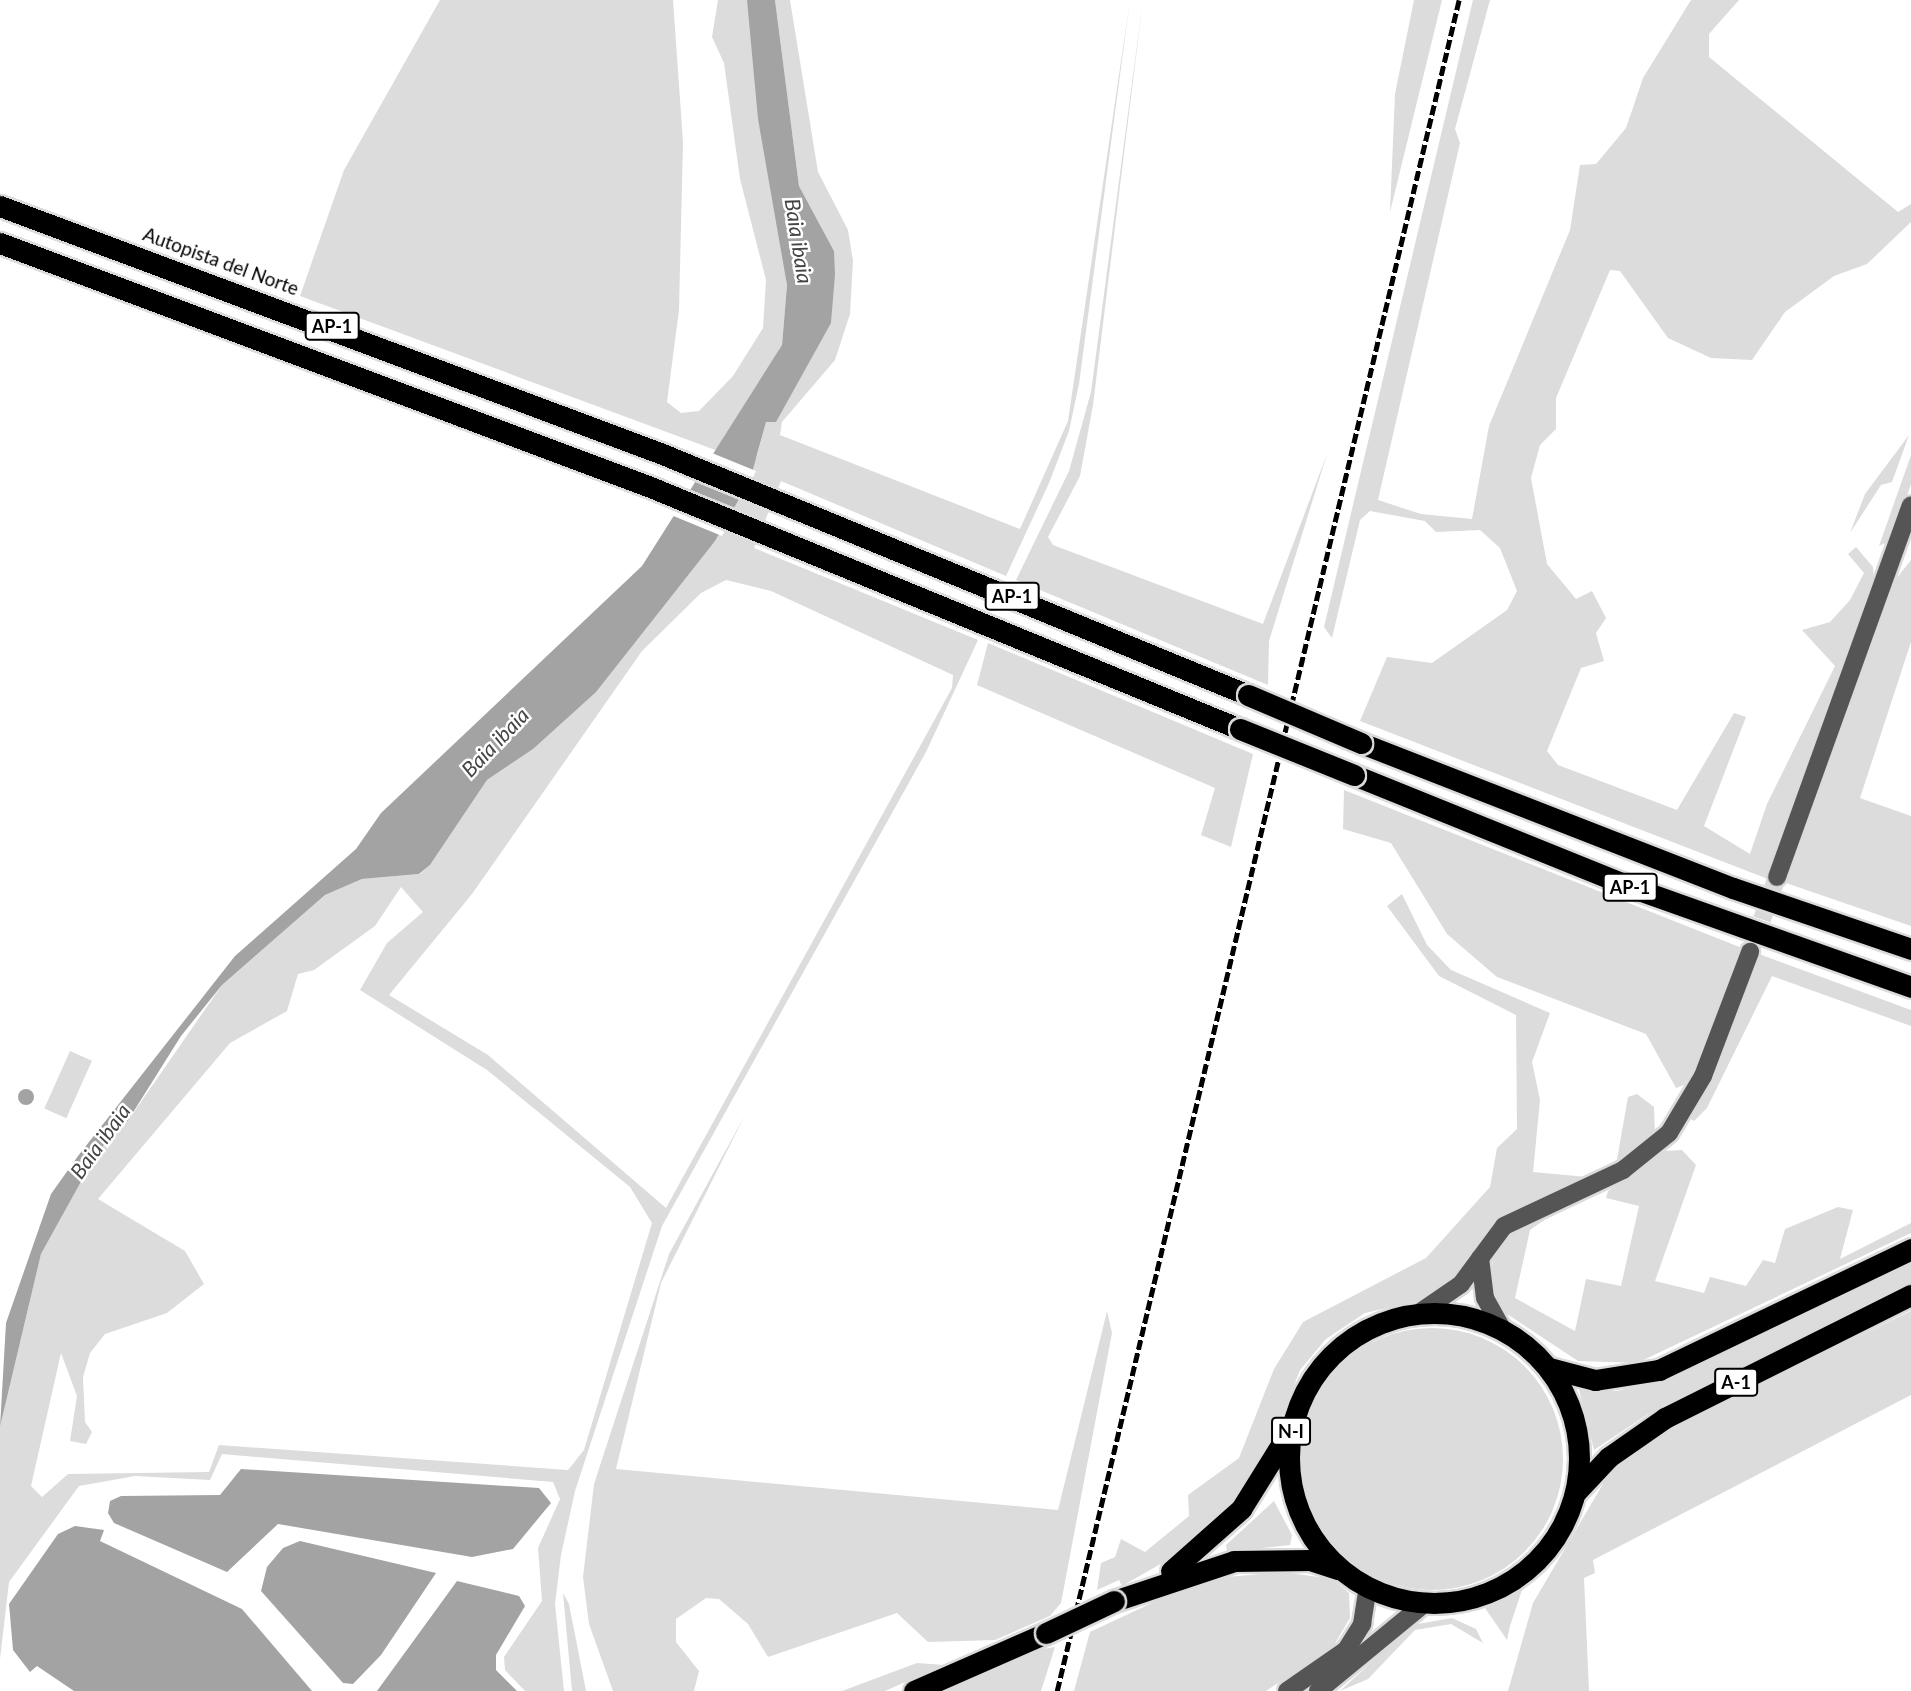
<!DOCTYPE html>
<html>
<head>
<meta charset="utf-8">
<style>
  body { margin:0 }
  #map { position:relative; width:1911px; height:1691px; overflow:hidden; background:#fff; font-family:Lato,sans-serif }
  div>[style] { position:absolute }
  .green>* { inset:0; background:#dcdcdc; transform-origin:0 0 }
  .round { border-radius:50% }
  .water>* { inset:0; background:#a3a3a3 }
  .pier>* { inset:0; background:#fff }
  .minor-tunnel>* { height:18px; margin-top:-9px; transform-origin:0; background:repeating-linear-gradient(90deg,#d9d9d9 0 18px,transparent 0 27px) }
  .roads { filter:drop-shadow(2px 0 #dbdbdb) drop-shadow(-2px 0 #dbdbdb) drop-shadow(0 2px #dbdbdb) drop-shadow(0 -2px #dbdbdb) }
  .minor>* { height:18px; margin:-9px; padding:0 9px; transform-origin:9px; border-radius:9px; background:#555 }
  .highway>* { height:21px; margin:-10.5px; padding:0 10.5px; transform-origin:10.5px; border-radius:10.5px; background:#000 }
  .highway>.ring { margin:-10.5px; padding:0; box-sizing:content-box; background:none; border:21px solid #000; border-radius:50% }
  .rail>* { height:4.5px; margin-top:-2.25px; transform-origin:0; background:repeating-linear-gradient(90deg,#000 0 10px,transparent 0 13.5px) }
  .bridges { filter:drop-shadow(2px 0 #dbdbdb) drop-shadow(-2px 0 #dbdbdb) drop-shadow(0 2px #dbdbdb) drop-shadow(0 -2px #dbdbdb) }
  .highway-bridge>* { height:21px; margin:-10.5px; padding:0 10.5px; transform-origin:10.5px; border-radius:10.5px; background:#000 }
  span { translate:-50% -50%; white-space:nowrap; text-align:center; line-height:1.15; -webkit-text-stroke:5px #fff; paint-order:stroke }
  .shield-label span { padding:2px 5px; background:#fff; border:2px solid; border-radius:5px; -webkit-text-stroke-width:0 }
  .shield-label { font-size:18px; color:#000; font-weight:700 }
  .street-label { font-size:19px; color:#000 }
  .water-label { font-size:21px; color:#444; font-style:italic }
</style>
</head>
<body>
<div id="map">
  <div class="green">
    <i style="clip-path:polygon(440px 0,673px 0,683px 142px,679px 310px,667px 402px,681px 413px,699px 411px,733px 376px,763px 328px,766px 280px,740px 179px,724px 63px,712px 37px,718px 0,747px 0,787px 285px,782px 345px,718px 451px,300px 296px,344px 170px)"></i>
    <i style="clip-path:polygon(evenodd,775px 0,790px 0,818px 172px,848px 230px,853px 261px,850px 314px,835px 360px,782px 422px,780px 435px,1020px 529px,1068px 421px,1130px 0,1079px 384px,1069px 431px,1049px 483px,1006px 576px,781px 481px,754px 548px,978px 640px,926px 752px,662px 1226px,575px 1491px,561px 1555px,555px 1604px,564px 1691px,525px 1691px,505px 1670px,504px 1657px,542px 1601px,538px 1548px,560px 1499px,553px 1482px,222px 1454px,210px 1480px,135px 1476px,79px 1486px,9px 1582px,0 1659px,0 1427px,41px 1254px,98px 1151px,127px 1122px,222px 985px,325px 895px,362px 879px,420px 874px,430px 865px,487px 780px,533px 749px,655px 614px,715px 541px,757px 456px,766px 421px,831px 323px,834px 251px,799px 186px,775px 0,726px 580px,771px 591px,953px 675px,952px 688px,666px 1208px,488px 1055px,389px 995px,472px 894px,642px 651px,701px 593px,726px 580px,775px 0,401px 887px,423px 912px,387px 943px,360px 990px,487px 1070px,630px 1187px,652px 1223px,584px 1450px,568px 1470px,219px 1445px,209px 1472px,68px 1474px,42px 1497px,31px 1486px,61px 1353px,77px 1396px,70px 1441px,86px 1444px,92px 1432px,85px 1422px,83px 1377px,90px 1353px,105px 1334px,167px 1313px,204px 1284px,185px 1251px,98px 1199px,230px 1043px,287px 1011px,298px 974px,314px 970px,375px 926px,401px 887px)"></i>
    <i style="clip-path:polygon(1143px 0,1093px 405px,1080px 476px,1048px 537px,1053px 545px,1263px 624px,1327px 454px,1269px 641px,1268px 685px,1016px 580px,1069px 471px,1091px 392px)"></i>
    <i style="clip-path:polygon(1414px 0,1442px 0,1390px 212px,1395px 94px)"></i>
    <i style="clip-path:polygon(1473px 0,1490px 0,1455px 129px,1460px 143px,1378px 500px,1421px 514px,1472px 519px,1489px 426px,1570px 230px,1580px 165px,1596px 164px,1626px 128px,1643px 78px,1691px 0,1739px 0,1709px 34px,1709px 57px,1898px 212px,1911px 204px,1911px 222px,1867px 264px,1834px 276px,1785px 312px,1752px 360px,1711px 358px,1668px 338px,1620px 271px,1610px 270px,1556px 398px,1556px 429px,1540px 445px,1531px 478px,1547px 564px,1576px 599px,1592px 591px,1606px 618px,1596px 633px,1604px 661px,1581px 668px,1547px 751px,1558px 765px,1677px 810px,1734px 713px,1746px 717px,1704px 826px,1750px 854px,1767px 804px,1835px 666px,1802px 630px,1830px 622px,1850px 600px,1864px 573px,1848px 554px,1856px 547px,1873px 567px,1874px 580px,1768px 879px,1360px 721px,1387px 657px,1432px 663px,1507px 610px,1517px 591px,1500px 548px,1480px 530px,1436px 532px,1425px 521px,1370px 511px,1360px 520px,1332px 638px,1324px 627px)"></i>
    <i style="clip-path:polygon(1909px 435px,1892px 482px,1881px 485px,1850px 533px,1865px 494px)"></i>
    <i style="clip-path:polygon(1911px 455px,1911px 484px,1892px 540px,1879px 546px)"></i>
    <i style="clip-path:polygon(1911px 560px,1911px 642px,1860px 798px,1911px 816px,1911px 926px,1786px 883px,1892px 584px)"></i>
    <i style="clip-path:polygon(988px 643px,1253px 754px,1231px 847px,1201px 835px,1215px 788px,977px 685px)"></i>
    <i style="clip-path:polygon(1344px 790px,1742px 948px,1703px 1053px,1684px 1085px,1676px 1088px,1646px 1034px,1497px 977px,1447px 934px,1391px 843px,1343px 829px)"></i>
    <i style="clip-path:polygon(1402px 894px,1427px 945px,1451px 970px,1550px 1013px,1532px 1062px,1540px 1100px,1533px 1172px,1587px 1177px,1487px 1229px,1458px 1280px,1440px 1296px,1365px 1313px,1326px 1339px,1300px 1370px,1268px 1452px,1245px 1490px,1192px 1546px,1122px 1586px,1119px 1580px,1097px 1590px,1101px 1563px,1115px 1557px,1121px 1539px,1145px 1552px,1189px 1516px,1188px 1495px,1239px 1458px,1274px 1369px,1303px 1322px,1426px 1258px,1490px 1187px,1497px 1148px,1517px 1129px,1516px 1015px,1439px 976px,1387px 906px)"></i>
    <i style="clip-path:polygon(1759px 954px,1911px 1010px,1911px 1026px,1772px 976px,1707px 1108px,1694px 1121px,1689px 1118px)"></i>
    <i style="left:70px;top:1051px;width:24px;height:63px;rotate:24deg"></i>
    <i style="clip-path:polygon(1637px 1094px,1654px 1107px,1655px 1134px,1616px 1165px,1628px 1097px)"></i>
    <i style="clip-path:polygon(745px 1115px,661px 1283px,616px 1469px,1058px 1510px,1107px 1311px,1112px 1333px,1061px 1603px,1050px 1616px,995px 1640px,928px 1642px,897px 1613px,768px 1657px,748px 1624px,719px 1599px,706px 1598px,676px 1619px,676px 1642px,699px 1671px,694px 1691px,613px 1691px,589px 1624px,583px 1577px,594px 1484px,669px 1254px)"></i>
    <i style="clip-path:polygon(1682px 1150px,1696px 1165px,1655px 1281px,1704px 1293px,1710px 1277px,1746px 1286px,1763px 1260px,1775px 1263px,1785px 1229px,1838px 1207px,1853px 1210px,1840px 1259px,1911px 1223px,1911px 1233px,1637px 1363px,1578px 1361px,1507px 1314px,1490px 1294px,1493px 1254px,1503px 1237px,1563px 1207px,1530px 1230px,1515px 1298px,1575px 1331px,1586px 1279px,1621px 1286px,1639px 1206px,1606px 1198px,1608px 1191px,1665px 1151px)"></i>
    <i style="clip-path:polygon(1911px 1259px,1911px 1285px,1648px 1414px,1594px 1450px,1579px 1390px,1617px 1391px,1673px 1376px)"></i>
    <i style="clip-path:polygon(1911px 1311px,1911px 1395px,1593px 1560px,1595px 1573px,1584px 1578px,1589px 1691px,1508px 1691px,1533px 1603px,1610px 1472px,1674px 1426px)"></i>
    <i class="round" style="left:1301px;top:1328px;width:262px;height:262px"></i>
    <i style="clip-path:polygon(1274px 1501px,1292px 1535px,1290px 1545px,1227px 1552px,1226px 1545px)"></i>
    <i style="clip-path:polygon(1283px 1572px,1332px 1579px,1349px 1593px,1350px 1618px,1333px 1647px,1266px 1691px,1074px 1691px,1090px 1632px,1203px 1579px)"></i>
    <i style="clip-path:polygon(1523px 1587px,1510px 1626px,1507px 1640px,1485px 1608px)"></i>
    <i style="clip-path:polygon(563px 1593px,569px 1604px,586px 1691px,572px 1691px)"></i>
    <i style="clip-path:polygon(1452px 1618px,1476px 1629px,1483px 1643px,1451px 1624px,1415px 1630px,1368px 1679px,1340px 1691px,1412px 1625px)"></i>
    <i style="clip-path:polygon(1055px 1647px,1041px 1691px,946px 1691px,1037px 1650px)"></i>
    <i style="clip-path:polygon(917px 1663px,944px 1665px,885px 1691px,842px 1691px)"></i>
  </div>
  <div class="water">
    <i style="clip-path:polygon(747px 0,775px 0,799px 186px,834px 251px,835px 274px,831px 323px,776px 422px,766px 422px,750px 480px,715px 541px,596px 692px,533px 749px,487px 780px,430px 865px,419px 874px,362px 879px,325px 895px,222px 985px,181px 1036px,127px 1122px,98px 1151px,41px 1254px,0 1427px,6px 1323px,51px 1194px,78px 1156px,235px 956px,356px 849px,381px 813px,642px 566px,782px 345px,787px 285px,758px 119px)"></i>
    <i class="round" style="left:18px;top:1089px;width:16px;height:16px"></i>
    <i style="clip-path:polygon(241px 1469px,539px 1488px,551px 1503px,513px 1549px,472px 1557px,278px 1524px,227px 1572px,114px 1523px,108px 1513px,110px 1501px,121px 1496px,220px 1495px)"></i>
    <i style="clip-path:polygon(75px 1526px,104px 1530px,100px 1541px,242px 1609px,312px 1691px,74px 1691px,37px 1666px,30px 1672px,13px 1650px,9px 1604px,58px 1534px)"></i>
    <i style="clip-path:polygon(300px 1541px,436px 1573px,381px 1655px,353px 1684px,343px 1683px,261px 1591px,267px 1567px,283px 1548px)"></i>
    <i style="clip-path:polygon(457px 1581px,519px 1596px,525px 1606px,496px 1655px,496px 1670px,517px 1691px,377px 1691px)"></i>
  </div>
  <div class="pier">
    <i style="clip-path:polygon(712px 453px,756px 471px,742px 501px,693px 481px)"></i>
    <i style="clip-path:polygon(688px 489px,738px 509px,722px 536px,671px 515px)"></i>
  </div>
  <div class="minor-tunnel">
    <i style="left:1753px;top:945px;width:72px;rotate:-70.6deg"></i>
  </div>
  <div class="roads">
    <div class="minor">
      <i style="left:1777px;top:877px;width:395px;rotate:-70.2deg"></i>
      <i style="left:1480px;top:1258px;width:40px;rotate:82.9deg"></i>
      <i style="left:1485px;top:1298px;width:37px;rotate:61deg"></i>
      <i style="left:1419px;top:1313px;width:51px;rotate:-34.6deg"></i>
      <i style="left:1461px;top:1284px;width:72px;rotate:-53.4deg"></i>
      <i style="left:1504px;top:1226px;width:132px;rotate:-25.2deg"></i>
      <i style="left:1623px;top:1170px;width:59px;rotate:-38.8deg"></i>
      <i style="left:1669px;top:1133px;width:66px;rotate:-59.2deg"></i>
      <i style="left:1703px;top:1076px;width:133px;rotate:-69.2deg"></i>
      <i style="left:1287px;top:1691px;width:72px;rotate:-34.8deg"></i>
      <i style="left:1346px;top:1650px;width:31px;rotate:-58deg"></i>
      <i style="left:1362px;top:1624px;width:37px;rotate:-81deg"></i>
      <i style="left:1318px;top:1691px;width:139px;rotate:-39.4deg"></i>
    </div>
    <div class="highway">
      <i style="left:0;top:206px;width:705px;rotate:20.52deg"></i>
      <i style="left:660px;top:453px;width:636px;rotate:22.37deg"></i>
      <i style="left:0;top:243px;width:692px;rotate:20.56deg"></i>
      <i style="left:648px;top:486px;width:640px;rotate:22.32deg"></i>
      <i style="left:1361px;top:743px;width:399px;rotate:21.3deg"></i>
      <i style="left:1733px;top:888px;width:188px;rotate:18.9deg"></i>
      <i style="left:1354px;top:775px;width:307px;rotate:22deg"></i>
      <i style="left:1639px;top:890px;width:289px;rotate:19.6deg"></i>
      <i class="ring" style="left:1289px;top:1313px;width:269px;height:269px"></i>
      <i style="left:1549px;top:1368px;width:48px;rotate:14.6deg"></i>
      <i style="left:1595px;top:1380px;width:65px;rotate:-8.9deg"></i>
      <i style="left:1659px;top:1370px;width:280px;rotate:-25.6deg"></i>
      <i style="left:1576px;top:1492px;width:48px;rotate:-46.7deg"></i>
      <i style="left:1609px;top:1457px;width:68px;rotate:-34.9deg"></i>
      <i style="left:1665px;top:1418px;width:275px;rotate:-26.6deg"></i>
      <i style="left:1171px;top:1571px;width:94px;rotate:-41.5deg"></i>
      <i style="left:1241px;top:1509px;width:87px;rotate:-58.1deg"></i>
      <i style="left:1114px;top:1601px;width:126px;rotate:-18.4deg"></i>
      <i style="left:1234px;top:1561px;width:76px;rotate:-0.8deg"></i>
      <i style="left:1310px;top:1560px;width:29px;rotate:18deg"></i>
      <i style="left:914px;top:1691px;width:144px;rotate:-23.7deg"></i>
    </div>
  </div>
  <div class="rail">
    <i style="left:1057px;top:1691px;width:1738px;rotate:-76.63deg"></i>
  </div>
  <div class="bridges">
    <div class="highway-bridge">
      <i style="left:1248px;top:695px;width:123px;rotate:23deg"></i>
      <i style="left:1240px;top:729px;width:123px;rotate:22deg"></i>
      <i style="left:1046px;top:1633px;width:75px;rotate:-25.2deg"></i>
    </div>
  </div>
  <div class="shield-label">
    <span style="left:332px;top:326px">AP-1</span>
    <span style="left:1012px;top:596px">AP-1</span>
    <span style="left:1630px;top:887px">AP-1</span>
    <span style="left:1736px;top:1382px">A-1</span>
    <span style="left:1291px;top:1431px">N-I</span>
  </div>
  <div class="street-label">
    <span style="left:221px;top:261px;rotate:20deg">Autopista del Norte</span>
  </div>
  <div class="water-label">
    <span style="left:799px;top:241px;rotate:81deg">Baia ibaia</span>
    <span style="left:495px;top:742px;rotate:-46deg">Baia ibaia</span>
    <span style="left:100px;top:1141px;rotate:-54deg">Baia ibaia</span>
  </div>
</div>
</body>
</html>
